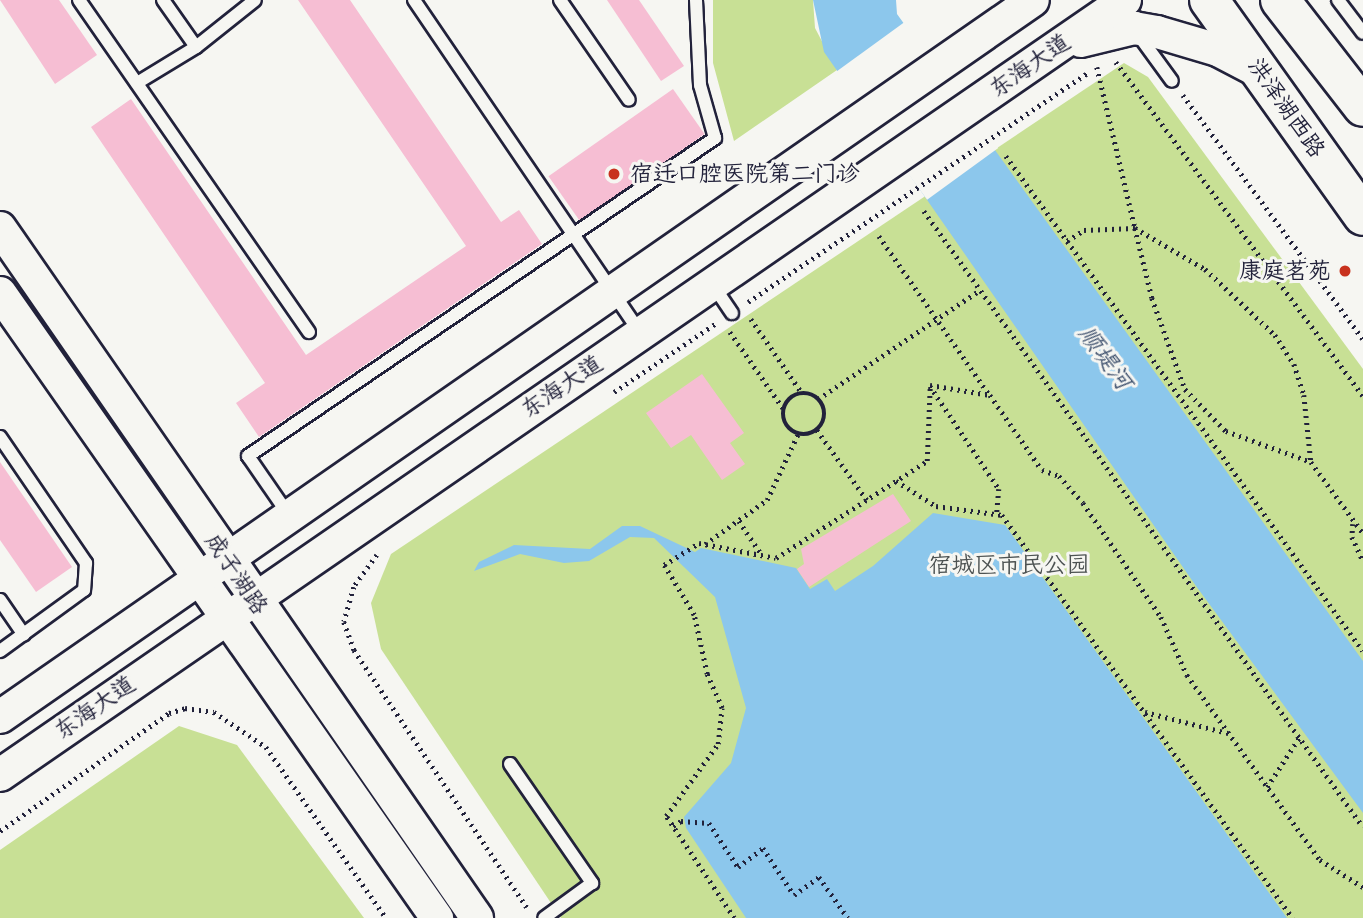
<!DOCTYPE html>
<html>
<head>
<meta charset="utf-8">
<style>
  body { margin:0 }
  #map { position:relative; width:1363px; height:918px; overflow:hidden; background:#f6f6f2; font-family:"Balsamiq Sans","LXGW WenKai TC",sans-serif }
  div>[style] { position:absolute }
  .green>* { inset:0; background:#c8e095 }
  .water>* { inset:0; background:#8cc7ec }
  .pier>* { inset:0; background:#f6f6f2; transform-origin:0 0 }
  .building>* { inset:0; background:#f6bed3; transform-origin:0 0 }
  .path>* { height:4.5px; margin-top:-2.25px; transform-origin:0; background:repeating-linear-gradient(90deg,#22223b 0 2px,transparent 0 7px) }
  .path>.ring { margin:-2.25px; padding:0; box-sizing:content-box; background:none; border:4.5px solid #22223b; border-radius:50% }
  .roads { filter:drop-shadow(2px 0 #22223b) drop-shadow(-2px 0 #22223b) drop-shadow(0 2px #22223b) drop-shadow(0 -2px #22223b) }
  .service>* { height:12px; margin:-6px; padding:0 6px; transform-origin:6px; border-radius:6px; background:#f6f6f2 }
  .tertiary>* { height:32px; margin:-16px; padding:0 16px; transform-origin:16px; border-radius:16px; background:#f6f6f2 }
  .primary>* { height:38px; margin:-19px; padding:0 19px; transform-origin:19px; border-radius:19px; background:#f6f6f2 }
  .dots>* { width:19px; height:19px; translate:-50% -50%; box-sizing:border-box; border:4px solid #f6f6f2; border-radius:50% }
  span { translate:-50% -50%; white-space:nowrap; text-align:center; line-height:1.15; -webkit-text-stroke:6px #f6f6f2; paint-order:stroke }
  .street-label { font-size:23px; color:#22223b }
  .poi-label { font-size:23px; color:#22223b }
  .left { translate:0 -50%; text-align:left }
  .right { translate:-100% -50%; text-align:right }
  .park-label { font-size:23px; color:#4c5252 }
  .water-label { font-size:24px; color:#425470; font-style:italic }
</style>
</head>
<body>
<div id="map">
  <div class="green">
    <i style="clip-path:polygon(713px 0,813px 0,815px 28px,837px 70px,734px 141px,713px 63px)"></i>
    <i style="clip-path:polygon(1124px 63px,1148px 77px,1363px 369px,1363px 918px,561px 918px,381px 649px,371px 603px,391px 554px)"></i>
    <i style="clip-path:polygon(179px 726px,237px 745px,364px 918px,0 918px,0 850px)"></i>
  </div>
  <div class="water">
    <i style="clip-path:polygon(813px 0,896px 0,897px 14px,1363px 661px,1363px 813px,1196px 586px,824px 52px)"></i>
    <i style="clip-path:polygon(933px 513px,1005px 525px,1287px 918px,746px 918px,686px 828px,684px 817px,731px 763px,746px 708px,715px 597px,654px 538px,630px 537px,589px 561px,564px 563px,520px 554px,474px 571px,479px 562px,514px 545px,590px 549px,622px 526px,640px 526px,695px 552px,701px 548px,796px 568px,810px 589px,827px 579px,835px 591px,873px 566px)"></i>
  </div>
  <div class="pier">
    <i style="left:906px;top:21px;width:157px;height:88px;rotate:54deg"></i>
  </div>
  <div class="building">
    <i style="clip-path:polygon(0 0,59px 0,97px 55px,55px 84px)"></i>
    <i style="clip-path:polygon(298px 0,350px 0,501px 222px,519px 210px,542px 244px,259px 437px,236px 403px,265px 383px,91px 127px,131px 99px,306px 355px,466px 246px)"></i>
    <i style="clip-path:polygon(607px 0,639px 0,684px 66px,661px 81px)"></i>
    <i style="left:673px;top:89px;width:55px;height:152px;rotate:55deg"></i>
    <i style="clip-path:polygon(702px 374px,744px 433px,730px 443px,745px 464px,722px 480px,691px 435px,671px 448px,646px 413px)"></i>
    <i style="clip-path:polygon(0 462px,72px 567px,36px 592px,0 540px)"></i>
    <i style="clip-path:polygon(893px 494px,911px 521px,809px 587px,797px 569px,804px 564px,801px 549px)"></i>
  </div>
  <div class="path">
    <i style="left:1116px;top:62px;width:415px;rotate:53.5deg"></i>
    <i style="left:1097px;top:67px;width:165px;rotate:76.7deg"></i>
    <i style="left:1135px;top:228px;width:81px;rotate:30.4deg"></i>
    <i style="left:1205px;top:269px;width:96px;rotate:43.3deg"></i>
    <i style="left:1275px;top:335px;width:35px;rotate:57deg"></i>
    <i style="left:1294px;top:364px;width:33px;rotate:72deg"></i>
    <i style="left:1304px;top:395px;width:67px;rotate:84deg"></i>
    <i style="left:1311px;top:462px;width:88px;rotate:53.8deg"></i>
    <i style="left:1183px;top:95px;width:303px;rotate:53.6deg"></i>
    <i style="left:1006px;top:156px;width:610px;rotate:54.2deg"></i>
    <i style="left:924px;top:211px;width:756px;rotate:54.52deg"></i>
    <i style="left:879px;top:236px;width:193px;rotate:55.2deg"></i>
    <i style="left:1067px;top:241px;width:20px;rotate:-33deg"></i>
    <i style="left:1084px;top:230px;width:51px;rotate:-2.2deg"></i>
    <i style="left:1135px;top:228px;width:72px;rotate:76.3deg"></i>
    <i style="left:1152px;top:298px;width:97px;rotate:70.1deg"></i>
    <i style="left:1185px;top:389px;width:59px;rotate:45.7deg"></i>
    <i style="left:1226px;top:431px;width:90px;rotate:20deg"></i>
    <i style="left:748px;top:302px;width:411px;rotate:-34deg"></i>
    <i style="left:751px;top:319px;width:90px;rotate:55.4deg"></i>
    <i style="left:730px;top:332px;width:93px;rotate:55.1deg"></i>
    <i style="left:930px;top:386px;width:124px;rotate:56.2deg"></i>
    <i style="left:999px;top:489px;width:25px;rotate:95deg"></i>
    <i style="left:614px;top:392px;width:122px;rotate:-34deg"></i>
    <i class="ring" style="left:783px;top:393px;width:37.5px;height:37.5px"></i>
    <i style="left:818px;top:399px;width:195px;rotate:-33.9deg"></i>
    <i style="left:817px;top:430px;width:86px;rotate:54.5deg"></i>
    <i style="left:896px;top:481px;width:47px;rotate:32deg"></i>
    <i style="left:936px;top:506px;width:67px;rotate:7.8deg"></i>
    <i style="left:1002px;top:515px;width:497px;rotate:54.2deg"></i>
    <i style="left:739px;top:521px;width:41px;rotate:55.9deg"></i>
    <i style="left:1353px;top:524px;width:13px;rotate:94deg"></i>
    <i style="left:1352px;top:537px;width:26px;rotate:65deg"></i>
    <i style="left:705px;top:544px;width:76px;rotate:-35.4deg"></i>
    <i style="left:767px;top:500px;width:73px;rotate:-64.8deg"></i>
    <i style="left:377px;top:555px;width:39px;rotate:126deg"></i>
    <i style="left:354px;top:587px;width:36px;rotate:106deg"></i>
    <i style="left:344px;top:622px;width:30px;rotate:70deg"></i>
    <i style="left:354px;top:650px;width:310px;rotate:56.1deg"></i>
    <i style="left:1145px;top:712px;width:86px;rotate:14.2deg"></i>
    <i style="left:1267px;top:787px;width:59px;rotate:-56.9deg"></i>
    <i style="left:673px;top:826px;width:9px;rotate:-32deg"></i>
    <i style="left:681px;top:821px;width:28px;rotate:4deg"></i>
    <i style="left:709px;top:823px;width:53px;rotate:56.6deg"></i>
    <i style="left:738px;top:867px;width:31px;rotate:-37deg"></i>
    <i style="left:763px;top:848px;width:56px;rotate:56.6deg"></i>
    <i style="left:794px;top:895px;width:31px;rotate:-36deg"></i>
    <i style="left:819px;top:877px;width:50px;rotate:54.7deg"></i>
    <i style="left:0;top:831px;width:206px;rotate:-34.9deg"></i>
    <i style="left:169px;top:713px;width:17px;rotate:-17deg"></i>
    <i style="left:185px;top:708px;width:29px;rotate:8deg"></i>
    <i style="left:214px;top:712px;width:63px;rotate:33.9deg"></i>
    <i style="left:266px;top:747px;width:209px;rotate:54.9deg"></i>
    <i style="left:734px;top:918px;width:123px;rotate:-123.7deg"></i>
    <i style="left:666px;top:816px;width:89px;rotate:-54.2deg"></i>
    <i style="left:718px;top:744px;width:36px;rotate:-84deg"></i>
    <i style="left:722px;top:708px;width:37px;rotate:-114deg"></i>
    <i style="left:707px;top:674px;width:60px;rotate:-102.4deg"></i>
    <i style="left:694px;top:615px;width:58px;rotate:-121deg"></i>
    <i style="left:664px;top:565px;width:41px;rotate:-32.2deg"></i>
    <i style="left:699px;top:543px;width:78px;rotate:11deg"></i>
    <i style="left:776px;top:558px;width:179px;rotate:-32.7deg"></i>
    <i style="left:927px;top:461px;width:76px;rotate:-87.7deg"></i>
    <i style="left:930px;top:385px;width:61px;rotate:9.5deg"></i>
    <i style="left:990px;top:395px;width:91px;rotate:55.3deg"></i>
    <i style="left:1042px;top:470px;width:18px;rotate:19deg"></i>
    <i style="left:1059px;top:476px;width:36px;rotate:48deg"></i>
    <i style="left:1083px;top:503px;width:138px;rotate:55.6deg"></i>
    <i style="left:1161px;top:617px;width:64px;rotate:65.9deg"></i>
    <i style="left:1187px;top:675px;width:228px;rotate:54.3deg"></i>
    <i style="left:1320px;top:860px;width:51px;rotate:32.1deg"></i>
  </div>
  <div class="roads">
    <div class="service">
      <i style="left:79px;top:0;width:404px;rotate:55.3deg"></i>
      <i style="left:163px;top:0;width:57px;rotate:54.9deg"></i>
      <i style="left:414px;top:0;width:402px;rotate:55.8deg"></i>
      <i style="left:560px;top:0;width:121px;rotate:55.4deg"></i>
      <i style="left:1338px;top:0;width:41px;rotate:52.9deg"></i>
      <i style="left:1137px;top:33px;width:59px;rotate:53.9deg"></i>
      <i style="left:137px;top:83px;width:69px;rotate:-31.4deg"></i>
      <i style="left:196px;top:47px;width:75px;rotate:-38.5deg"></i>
      <i style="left:713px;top:285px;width:34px;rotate:56deg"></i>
      <i style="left:0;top:437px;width:153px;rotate:55.7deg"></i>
      <i style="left:86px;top:563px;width:27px;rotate:94deg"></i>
      <i style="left:84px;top:590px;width:104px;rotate:144deg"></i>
      <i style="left:288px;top:514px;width:70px;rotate:-124.6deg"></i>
      <i style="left:248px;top:456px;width:565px;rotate:-34.25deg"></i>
      <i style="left:715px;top:138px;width:55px;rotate:-105.8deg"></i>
      <i style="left:700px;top:85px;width:85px;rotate:-92.7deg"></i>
      <i style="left:0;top:600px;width:42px;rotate:55.6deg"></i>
      <i style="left:510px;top:764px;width:145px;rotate:55.4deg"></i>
      <i style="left:592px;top:883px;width:59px;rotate:143.9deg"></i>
    </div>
    <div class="tertiary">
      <i style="left:1081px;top:41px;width:55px;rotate:-13.8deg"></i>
      <i style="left:1134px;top:28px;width:23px;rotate:10deg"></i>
      <i style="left:1157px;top:32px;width:64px;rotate:16.4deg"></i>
      <i style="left:1218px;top:50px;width:47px;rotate:27.6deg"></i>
      <i style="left:0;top:228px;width:839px;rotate:55.34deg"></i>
      <i style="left:0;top:293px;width:763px;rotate:55.04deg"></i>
      <i style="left:0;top:717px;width:1257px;rotate:-34.76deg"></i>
      <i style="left:0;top:775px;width:1366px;rotate:-34.56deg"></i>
    </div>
    <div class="primary">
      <i style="left:1209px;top:0;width:265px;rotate:54.5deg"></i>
      <i style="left:1280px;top:0;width:135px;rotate:52.2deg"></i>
    </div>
  </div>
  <div class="dots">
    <i style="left:614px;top:174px;background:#c8321e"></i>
    <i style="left:1345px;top:271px;background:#c8321e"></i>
  </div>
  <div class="street-label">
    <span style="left:1030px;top:66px;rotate:-35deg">东海大道</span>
    <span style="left:1286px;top:108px;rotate:55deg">洪泽湖西路</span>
    <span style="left:562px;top:387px;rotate:-34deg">东海大道</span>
    <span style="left:236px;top:574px;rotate:56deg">成子湖路</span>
    <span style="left:95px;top:708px;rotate:-35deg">东海大道</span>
  </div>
  <div class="poi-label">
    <span class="left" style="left:630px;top:174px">宿迁口腔医院第二门诊</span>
    <span class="right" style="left:1331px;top:271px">康庭茗苑</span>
  </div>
  <div class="park-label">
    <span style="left:1009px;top:565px">宿城区市民公园</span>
  </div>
  <div class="water-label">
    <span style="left:1105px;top:358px;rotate:54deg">顺堤河</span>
  </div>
</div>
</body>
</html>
